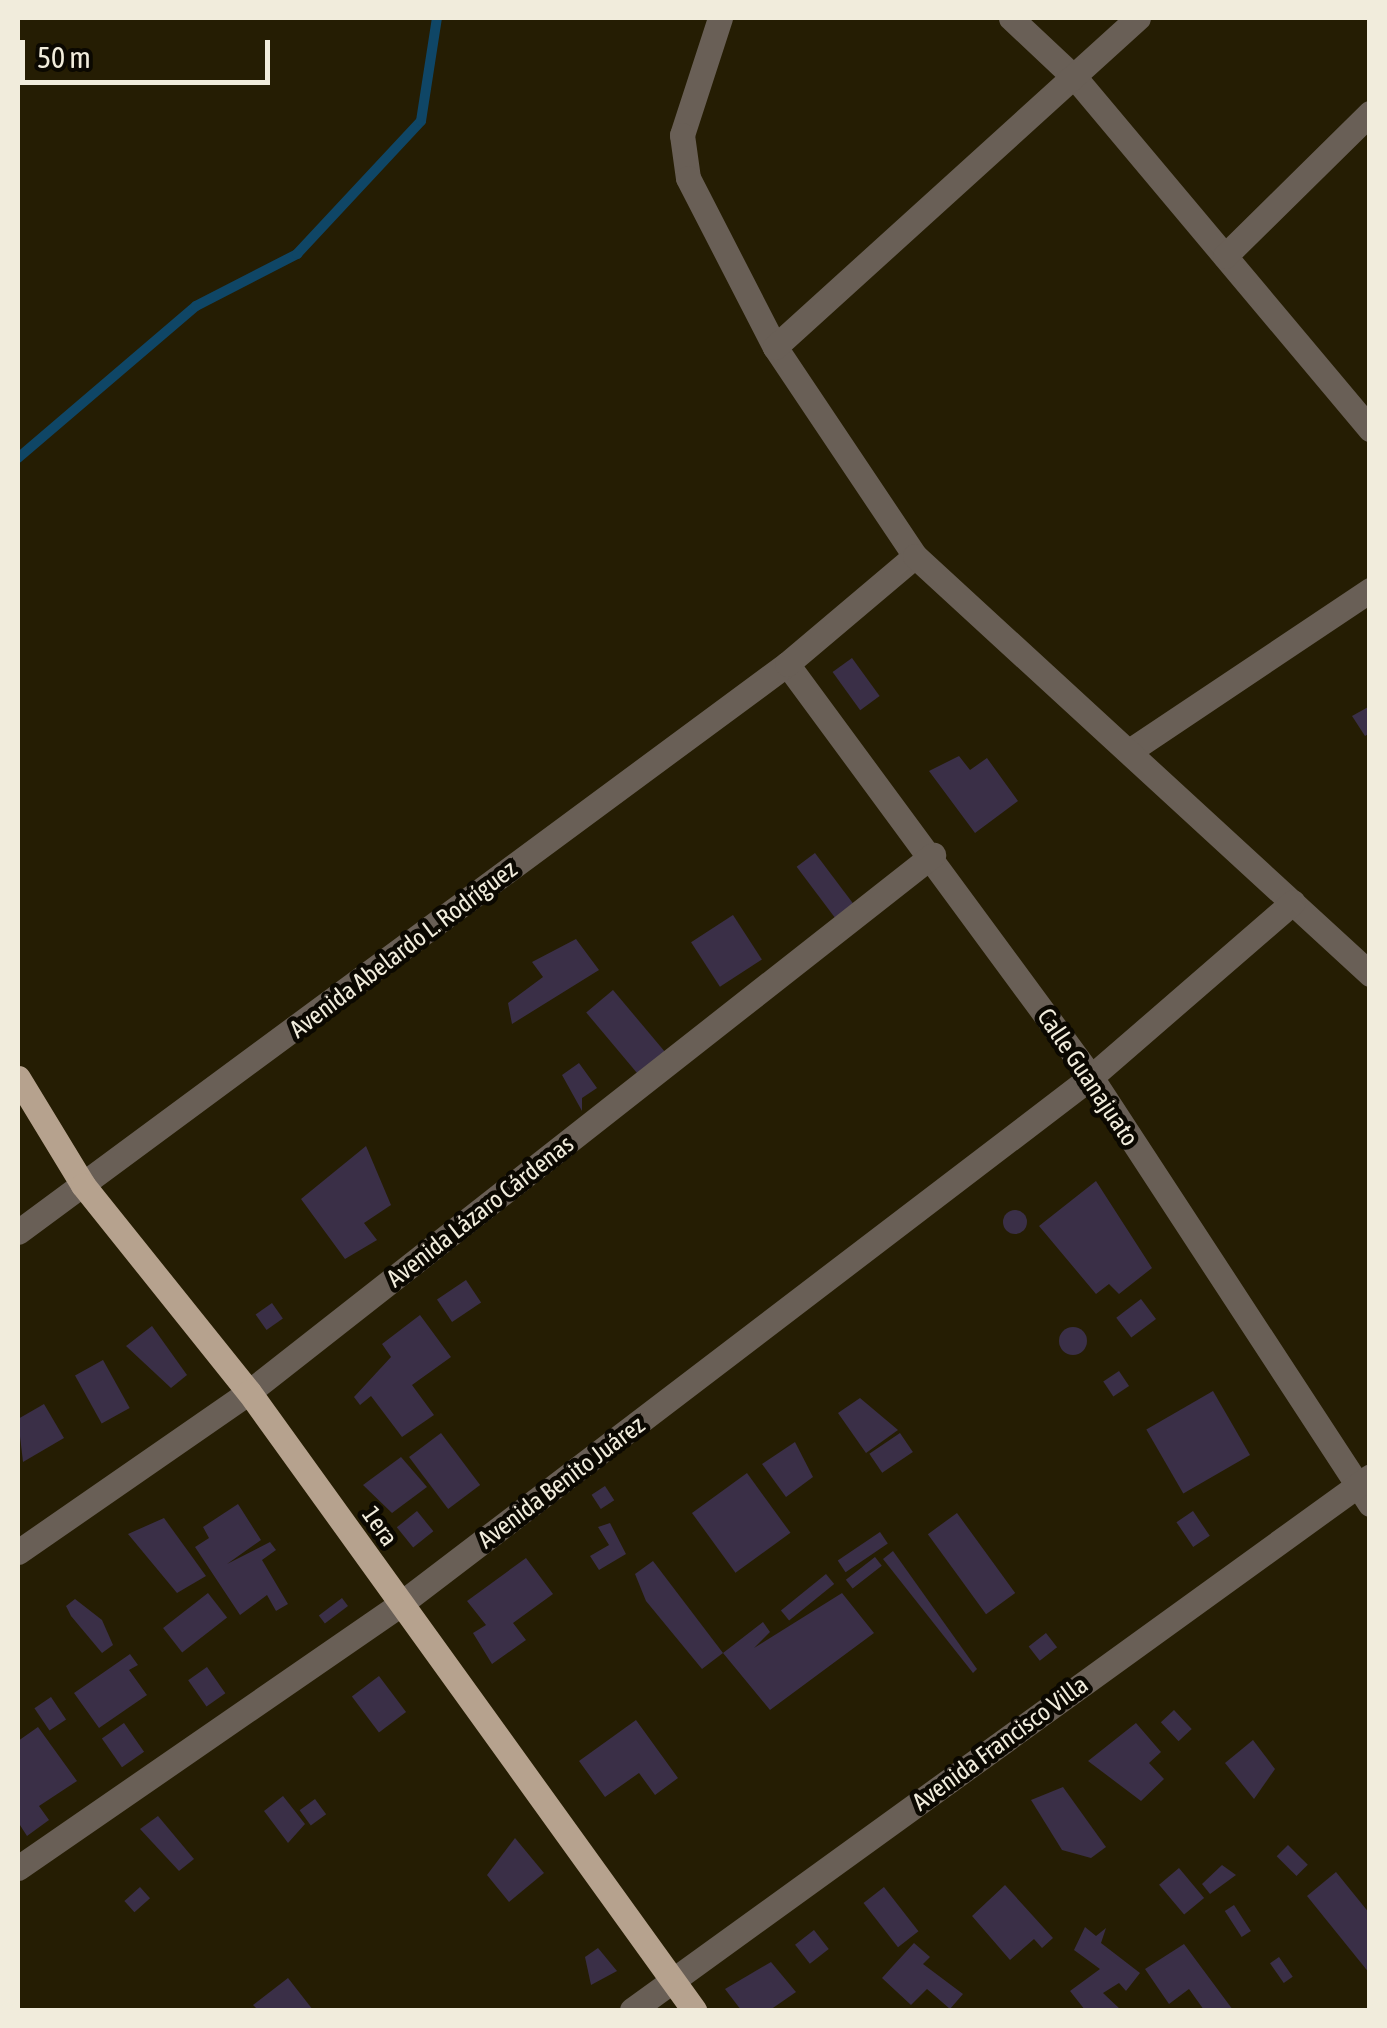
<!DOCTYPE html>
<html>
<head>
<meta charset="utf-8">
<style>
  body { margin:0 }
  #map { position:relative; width:1387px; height:2028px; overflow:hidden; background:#251d03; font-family:"Asap Condensed",sans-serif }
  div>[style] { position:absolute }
  .stream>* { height:10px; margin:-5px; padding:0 5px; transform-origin:5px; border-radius:5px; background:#0f4666 }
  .building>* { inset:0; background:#3a2f47; transform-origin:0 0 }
  .round { border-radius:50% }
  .minor>* { height:25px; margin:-12.5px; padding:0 12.5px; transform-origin:12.5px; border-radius:12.5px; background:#695f56 }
  .major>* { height:25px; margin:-12.5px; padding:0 12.5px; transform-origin:12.5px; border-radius:12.5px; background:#b6a28e }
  span { translate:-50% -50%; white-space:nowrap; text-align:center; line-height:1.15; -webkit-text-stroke:9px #0b0801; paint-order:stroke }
  .street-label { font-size:25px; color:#f1ecdc }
  .frame { position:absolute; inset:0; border:20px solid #f1ecdc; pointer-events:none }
  .scale { position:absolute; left:20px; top:40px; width:250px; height:45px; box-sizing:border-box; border:5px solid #f1ecdc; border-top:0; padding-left:12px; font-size:30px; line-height:35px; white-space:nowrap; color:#f1ecdc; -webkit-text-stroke:8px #0b0801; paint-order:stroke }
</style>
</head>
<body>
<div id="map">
  <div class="stream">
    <i style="left:18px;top:458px;width:234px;rotate:-40.5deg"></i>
    <i style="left:196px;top:306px;width:114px;rotate:-27.2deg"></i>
    <i style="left:297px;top:254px;width:182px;rotate:-47deg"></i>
    <i style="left:421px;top:121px;width:104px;rotate:-81.2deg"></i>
  </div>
  <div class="building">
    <i style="left:852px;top:658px;width:47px;height:24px;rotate:54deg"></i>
    <i style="clip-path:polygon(1370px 706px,1370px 733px,1365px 736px,1352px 716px)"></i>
    <i style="clip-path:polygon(959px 756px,970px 770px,987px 758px,1018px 801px,975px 833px,929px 771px)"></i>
    <i style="left:815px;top:853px;width:78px;height:23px;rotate:53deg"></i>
    <i style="left:733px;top:915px;width:53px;height:50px;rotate:57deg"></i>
    <i style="clip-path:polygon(576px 939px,599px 970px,512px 1024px,508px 1003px,543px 977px,532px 962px)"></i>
    <i style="left:613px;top:990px;width:83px;height:35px;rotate:50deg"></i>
    <i style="clip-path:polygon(579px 1063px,597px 1088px,582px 1098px,582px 1111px,562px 1075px)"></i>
    <i style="clip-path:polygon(366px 1146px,391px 1205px,364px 1223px,377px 1240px,345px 1259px,301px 1199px)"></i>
    <i style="clip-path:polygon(1096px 1181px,1152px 1268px,1119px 1294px,1109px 1284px,1096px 1294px,1039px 1226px)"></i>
    <i class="round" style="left:1003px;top:1210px;width:24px;height:24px"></i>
    <i style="left:466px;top:1280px;width:27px;height:35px;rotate:56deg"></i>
    <i style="left:1141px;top:1299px;width:25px;height:31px;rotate:53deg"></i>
    <i style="left:272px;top:1303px;width:19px;height:20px;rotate:55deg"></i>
    <i style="clip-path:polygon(420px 1315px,451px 1357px,412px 1385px,434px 1415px,402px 1437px,371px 1396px,360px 1405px,354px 1397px,391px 1357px,382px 1344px)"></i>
    <i style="clip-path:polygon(152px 1326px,187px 1375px,171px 1388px,126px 1346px)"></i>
    <i class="round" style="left:1059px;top:1327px;width:28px;height:28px"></i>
    <i style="left:103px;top:1360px;width:55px;height:32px;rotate:61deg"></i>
    <i style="left:1119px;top:1371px;width:18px;height:19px;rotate:56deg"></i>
    <i style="left:1213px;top:1391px;width:74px;height:77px;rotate:60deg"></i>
    <i style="clip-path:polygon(860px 1398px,898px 1430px,866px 1453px,838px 1413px)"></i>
    <i style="clip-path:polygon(44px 1404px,64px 1438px,23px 1462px,18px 1419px)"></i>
    <i style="left:441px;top:1433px;width:65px;height:40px;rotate:53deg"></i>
    <i style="left:900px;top:1433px;width:23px;height:37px;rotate:56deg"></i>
    <i style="clip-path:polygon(795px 1442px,813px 1477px,786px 1497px,762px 1464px)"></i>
    <i style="clip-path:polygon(401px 1457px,427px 1487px,392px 1513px,363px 1485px)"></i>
    <i style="left:747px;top:1473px;width:74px;height:68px;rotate:54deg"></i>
    <i style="left:605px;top:1486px;width:17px;height:16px;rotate:57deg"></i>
    <i style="clip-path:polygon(238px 1504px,261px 1540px,227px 1564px,270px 1542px,276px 1550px,262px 1560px,288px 1604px,276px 1611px,267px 1595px,240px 1615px,195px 1547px,209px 1538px,203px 1527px)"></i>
    <i style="left:417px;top:1511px;width:26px;height:26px;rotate:51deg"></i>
    <i style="left:1193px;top:1511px;width:30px;height:20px;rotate:56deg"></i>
    <i style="left:957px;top:1513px;width:99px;height:36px;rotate:54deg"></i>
    <i style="clip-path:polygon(164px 1518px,206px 1576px,177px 1593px,128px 1534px)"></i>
    <i style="clip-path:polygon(610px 1523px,626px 1554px,599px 1570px,590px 1556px,609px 1545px,598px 1527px)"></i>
    <i style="left:880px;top:1532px;width:14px;height:51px;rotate:56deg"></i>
    <i style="clip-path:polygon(893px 1551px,977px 1669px,973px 1673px,883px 1559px)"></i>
    <i style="left:875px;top:1557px;width:11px;height:37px;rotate:52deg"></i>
    <i style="clip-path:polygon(526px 1558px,553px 1594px,513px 1623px,526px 1640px,492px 1664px,473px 1633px,486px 1625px,467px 1601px)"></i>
    <i style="clip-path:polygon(653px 1561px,723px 1653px,702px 1669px,646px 1601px,635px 1574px)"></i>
    <i style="left:826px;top:1574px;width:13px;height:58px;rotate:51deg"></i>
    <i style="left:208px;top:1593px;width:31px;height:57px;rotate:52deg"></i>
    <i style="clip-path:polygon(842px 1593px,874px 1633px,770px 1710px,723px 1653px,763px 1622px,770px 1632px,754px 1648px)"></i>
    <i style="left:342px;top:1598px;width:10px;height:29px;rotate:53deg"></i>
    <i style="clip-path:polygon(75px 1599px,102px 1620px,113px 1645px,102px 1653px,71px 1616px,66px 1606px)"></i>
    <i style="left:1046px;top:1633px;width:18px;height:22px;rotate:52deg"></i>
    <i style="clip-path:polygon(130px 1654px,138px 1665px,129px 1670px,147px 1695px,99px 1728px,74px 1693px)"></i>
    <i style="left:207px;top:1667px;width:32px;height:23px;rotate:55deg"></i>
    <i style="left:379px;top:1676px;width:45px;height:34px;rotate:53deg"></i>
    <i style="left:51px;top:1697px;width:27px;height:20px;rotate:56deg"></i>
    <i style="left:1174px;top:1710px;width:26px;height:18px;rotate:47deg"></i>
    <i style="clip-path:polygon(636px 1720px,678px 1778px,655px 1795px,639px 1773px,605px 1797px,579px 1761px)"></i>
    <i style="left:124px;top:1723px;width:35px;height:27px;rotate:55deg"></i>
    <i style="clip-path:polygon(1136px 1723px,1161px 1752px,1149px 1763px,1164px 1779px,1141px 1801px,1088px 1761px)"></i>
    <i style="clip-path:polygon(38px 1727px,77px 1781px,39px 1806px,49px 1820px,27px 1836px,18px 1822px,18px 1741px)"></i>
    <i style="clip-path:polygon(1253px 1740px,1275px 1769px,1254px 1799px,1225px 1763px)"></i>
    <i style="clip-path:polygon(1063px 1787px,1106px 1847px,1091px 1858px,1062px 1850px,1031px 1800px)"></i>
    <i style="clip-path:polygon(283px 1796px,305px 1824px,288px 1843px,264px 1811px)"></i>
    <i style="left:315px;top:1799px;width:19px;height:19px;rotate:54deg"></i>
    <i style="clip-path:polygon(158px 1816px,194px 1859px,179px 1871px,140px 1829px)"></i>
    <i style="clip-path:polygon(515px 1838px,544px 1873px,509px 1902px,487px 1875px)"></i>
    <i style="left:1288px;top:1845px;width:28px;height:16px;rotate:45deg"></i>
    <i style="clip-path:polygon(1222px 1865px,1236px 1875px,1210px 1894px,1202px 1884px)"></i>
    <i style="left:1179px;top:1868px;width:39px;height:26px;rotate:50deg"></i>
    <i style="clip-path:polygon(1336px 1872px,1370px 1914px,1370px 1974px,1307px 1896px)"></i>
    <i style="clip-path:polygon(1005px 1885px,1053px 1938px,1042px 1948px,1034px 1939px,1010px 1960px,972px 1916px)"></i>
    <i style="left:140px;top:1887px;width:15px;height:21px;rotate:48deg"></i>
    <i style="left:884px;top:1887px;width:56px;height:26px;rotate:52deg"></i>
    <i style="left:1234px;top:1905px;width:31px;height:11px;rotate:57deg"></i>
    <i style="clip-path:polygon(1085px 1927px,1096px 1936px,1106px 1928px,1101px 1943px,1140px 1973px,1126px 1991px,1119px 1983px,1103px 1993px,1121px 2010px,1085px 2010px,1070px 1991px,1100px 1969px,1074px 1950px)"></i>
    <i style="left:814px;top:1930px;width:24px;height:24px;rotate:52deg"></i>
    <i style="clip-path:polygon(914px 1943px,930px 1957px,923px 1964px,963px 1994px,950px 2009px,927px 1989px,911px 2005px,882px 1978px)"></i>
    <i style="clip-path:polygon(1184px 1944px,1233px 2010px,1204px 2010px,1189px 1989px,1169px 2004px,1145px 1969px)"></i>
    <i style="clip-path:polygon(598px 1948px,617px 1971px,591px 1985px,585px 1957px)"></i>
    <i style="left:1279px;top:1957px;width:24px;height:11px;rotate:55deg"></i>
    <i style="clip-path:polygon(771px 1962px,796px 1992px,770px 2010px,741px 2010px,725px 1989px)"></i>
    <i style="clip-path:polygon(288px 1978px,313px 2010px,258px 2010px,253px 2005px)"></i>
  </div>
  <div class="minor">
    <i style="left:720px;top:18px;width:123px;rotate:108deg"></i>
    <i style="left:682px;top:135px;width:43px;rotate:82.1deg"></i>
    <i style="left:688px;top:178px;width:190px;rotate:62.8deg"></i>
    <i style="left:775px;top:347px;width:252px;rotate:56.2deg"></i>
    <i style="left:1011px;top:18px;width:91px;rotate:43.2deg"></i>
    <i style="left:1077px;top:80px;width:456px;rotate:50deg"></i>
    <i style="left:1225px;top:256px;width:204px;rotate:-44.6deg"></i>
    <i style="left:775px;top:347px;width:490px;rotate:-42.2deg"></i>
    <i style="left:787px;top:664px;width:513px;rotate:53.64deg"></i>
    <i style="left:1091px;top:1077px;width:510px;rotate:56.84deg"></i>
    <i style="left:1131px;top:750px;width:288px;rotate:-33.8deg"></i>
    <i style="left:18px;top:1232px;width:956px;rotate:-36.45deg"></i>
    <i style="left:787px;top:664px;width:167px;rotate:-40.2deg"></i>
    <i style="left:915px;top:556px;width:618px;rotate:42.57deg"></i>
    <i style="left:18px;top:1552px;width:281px;rotate:-34.7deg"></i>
    <i style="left:249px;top:1392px;width:870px;rotate:-38.14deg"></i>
    <i style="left:18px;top:1868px;width:463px;rotate:-34.6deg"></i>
    <i style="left:399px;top:1605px;width:870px;rotate:-37.34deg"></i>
    <i style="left:1091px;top:1077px;width:267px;rotate:-40.9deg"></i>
    <i style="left:632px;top:2010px;width:910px;rotate:-35.87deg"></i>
  </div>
  <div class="major">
    <i style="left:18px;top:1078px;width:125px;rotate:58.7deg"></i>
    <i style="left:83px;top:1185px;width:265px;rotate:51.3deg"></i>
    <i style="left:249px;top:1392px;width:762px;rotate:54.24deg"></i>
  </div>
  <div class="street-label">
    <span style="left:403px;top:949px;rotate:-37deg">Avenida Abelardo L. Rodríguez</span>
    <span style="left:1088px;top:1077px;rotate:56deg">Calle Guanajuato</span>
    <span style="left:480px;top:1211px;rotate:-38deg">Avenida Lázaro Cárdenas</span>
    <span style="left:561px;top:1482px;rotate:-37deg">Avenida Benito Juárez</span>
    <span style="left:380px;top:1526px;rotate:55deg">1era</span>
    <span style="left:1000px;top:1743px;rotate:-36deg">Avenida Francisco Villa</span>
  </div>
  <div class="frame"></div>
  <div class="scale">50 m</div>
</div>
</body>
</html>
